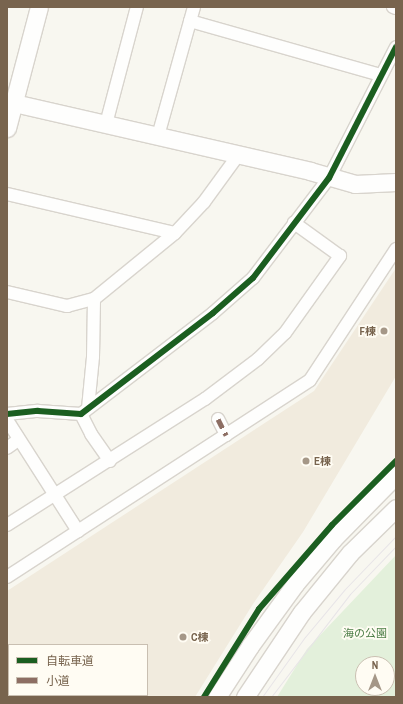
<!DOCTYPE html>
<html>
<head>
<meta charset="utf-8">
<style>
  body { margin:0 }
  #map { position:relative; width:403px; height:704px; overflow:hidden; background:#f8f7f0; font-family:"Archivo Narrow","Noto Sans JP",sans-serif }
  div>[style] { position:absolute }
  .residential>* { inset:0; background:#f1ebde }
  .green>* { inset:0; background:#e3f0db }
  .roads { filter:drop-shadow(1px 0 #d8d4cd) drop-shadow(-1px 0 #d8d4cd) drop-shadow(0 1px #d8d4cd) drop-shadow(0 -1px #d8d4cd) }
  .street>* { height:12px; margin:-6px; padding:0 6px; transform-origin:6px; border-radius:6px; background:#fefefd }
  .secondary>* { height:17px; margin:-8.5px; padding:0 8.5px; transform-origin:8.5px; border-radius:8.5px; background:#fefefd }
  .tram>* { height:1px; margin:-0.5px; padding:0 0.5px; transform-origin:0.5px; border-radius:0.5px; background:#e7e4e7 }
  .quiet>* { height:5px; margin-top:-2.5px; transform-origin:0; background:repeating-linear-gradient(90deg,#8d6e63 0 10px,transparent 0 15px) }
  .cycleway>* { height:6px; margin:-3px; padding:0 3px; transform-origin:3px; border-radius:3px; background:#1b5e20 }
  .dots>* { width:11px; height:11px; translate:-50% -50%; box-sizing:border-box; border:2px solid #fffcf3; border-radius:50% }
  span { translate:-50% -50%; white-space:nowrap; text-align:center; line-height:1.15; -webkit-text-stroke:3.5px #fffcf3; paint-order:stroke }
  .poi-label { font-size:11px; color:#78644e; font-weight:700 }
  .right { translate:-100% -50%; text-align:right }
  .left { translate:0 -50%; text-align:left }
  .park-label { font-size:11px; color:#4c7d46 }
  .frame { position:absolute; inset:0; border:8px solid #78644e; pointer-events:none }
  .legend { position:absolute; left:8px; top:644px; width:140px; height:52px; box-sizing:border-box; background:#fffcf3; border:1px solid #c9bfb1; margin:0; padding:5px 7px; list-style:none; font-size:12px; color:#78644e }
  .legend li { display:flex; align-items:center; gap:8px; height:20px }
  .legend b { width:20px; border:1px solid #c9bfb1 }
  .north { position:absolute; left:355px; top:656px; width:40px; height:40px; box-sizing:border-box; background:#fffcf3; border:1px solid #c9bfb1; border-radius:50%; rotate:0deg; font-size:11px; font-weight:700; line-height:16px; text-align:center; color:#78644e }
  .north::after { content:''; display:block; margin:auto; width:14px; height:18px; background:#a59787; clip-path:polygon(50% 0,100% 100%,50% 72%,0 100%) }
</style>
</head>
<body>
<div id="map">
  <div class="residential">
    <i style="clip-path:polygon(evenodd,396px 268px,396px 376px,303px 532px,253px 604px,195px 697px,7px 697px,7px 591px,314px 391px,396px 268px,9px 645px,147px 645px,147px 695px,9px 695px,9px 645px)"></i>
  </div>
  <div class="green">
    <i style="clip-path:polygon(evenodd,396px 555px,396px 697px,277px 697px,307px 649px,396px 555px,363px 664px,387px 664px,387px 688px,363px 688px,363px 664px)"></i>
  </div>
  <div class="roads">
    <div class="street">
      <i style="left:393px;top:7px;width:3px;rotate:18deg"></i>
      <i style="left:190px;top:21px;width:198px;rotate:15.8deg"></i>
      <i style="left:106px;top:124px;width:121px;rotate:-75.2deg"></i>
      <i style="left:158px;top:136px;width:134px;rotate:-74.4deg"></i>
      <i style="left:7px;top:194px;width:172px;rotate:13.1deg"></i>
      <i style="left:7px;top:292px;width:62px;rotate:13.1deg"></i>
      <i style="left:67px;top:306px;width:28px;rotate:-15deg"></i>
      <i style="left:94px;top:299px;width:104px;rotate:-39.2deg"></i>
      <i style="left:175px;top:233px;width:42px;rotate:-46.9deg"></i>
      <i style="left:204px;top:202px;width:59px;rotate:-53.9deg"></i>
      <i style="left:88px;top:408px;width:51px;rotate:-84.4deg"></i>
      <i style="left:93px;top:357px;width:58px;rotate:-89deg"></i>
      <i style="left:7px;top:414px;width:31px;rotate:-6deg"></i>
      <i style="left:38px;top:411px;width:43px;rotate:4deg"></i>
      <i style="left:81px;top:414px;width:166px;rotate:-37.4deg"></i>
      <i style="left:213px;top:313px;width:53px;rotate:-41.2deg"></i>
      <i style="left:253px;top:278px;width:126px;rotate:-52.8deg"></i>
      <i style="left:329px;top:178px;width:147px;rotate:-62.9deg"></i>
      <i style="left:81px;top:414px;width:22px;rotate:63deg"></i>
      <i style="left:91px;top:434px;width:33px;rotate:55deg"></i>
      <i style="left:218px;top:419px;width:18px;rotate:63deg"></i>
      <i style="left:7px;top:420px;width:132px;rotate:57.4deg"></i>
      <i style="left:7px;top:448px;width:14px;rotate:-36deg"></i>
      <i style="left:7px;top:525px;width:235px;rotate:-32.5deg"></i>
      <i style="left:205px;top:399px;width:66px;rotate:-37deg"></i>
      <i style="left:258px;top:359px;width:37px;rotate:-44deg"></i>
      <i style="left:285px;top:333px;width:95px;rotate:-54.5deg"></i>
      <i style="left:340px;top:256px;width:57px;rotate:-144.3deg"></i>
      <i style="left:7px;top:577px;width:361px;rotate:-33deg"></i>
      <i style="left:310px;top:380px;width:157px;rotate:-56.7deg"></i>
    </div>
    <div class="secondary">
      <i style="left:14px;top:103px;width:304px;rotate:12.9deg"></i>
      <i style="left:310px;top:171px;width:47px;rotate:16.1deg"></i>
      <i style="left:355px;top:184px;width:41px;rotate:-2.8deg"></i>
      <i style="left:7px;top:128px;width:125px;rotate:-75.2deg"></i>
      <i style="left:217px;top:697px;width:61px;rotate:-57.1deg"></i>
      <i style="left:250px;top:646px;width:77px;rotate:-54deg"></i>
      <i style="left:295px;top:584px;width:59px;rotate:-49.8deg"></i>
      <i style="left:333px;top:539px;width:90px;rotate:-45.5deg"></i>
      <i style="left:245px;top:697px;width:102px;rotate:-56.2deg"></i>
      <i style="left:302px;top:612px;width:76px;rotate:-50.9deg"></i>
      <i style="left:350px;top:553px;width:64px;rotate:-44.4deg"></i>
    </div>
  </div>
  <div class="tram">
    <i style="left:262px;top:697px;width:74px;rotate:-54.4deg"></i>
    <i style="left:305px;top:637px;width:62px;rotate:-50.2deg"></i>
    <i style="left:345px;top:589px;width:74px;rotate:-46.1deg"></i>
    <i style="left:271px;top:697px;width:130px;rotate:-52.5deg"></i>
    <i style="left:350px;top:594px;width:66px;rotate:-46.2deg"></i>
  </div>
  <div class="quiet">
    <i style="left:218px;top:419px;width:18px;rotate:63deg"></i>
  </div>
  <div class="cycleway">
    <i style="left:7px;top:414px;width:31px;rotate:-6deg"></i>
    <i style="left:38px;top:411px;width:43px;rotate:4deg"></i>
    <i style="left:81px;top:414px;width:166px;rotate:-37.4deg"></i>
    <i style="left:213px;top:313px;width:53px;rotate:-41.2deg"></i>
    <i style="left:253px;top:278px;width:126px;rotate:-52.8deg"></i>
    <i style="left:329px;top:178px;width:147px;rotate:-62.9deg"></i>
    <i style="left:204px;top:697px;width:104px;rotate:-58deg"></i>
    <i style="left:259px;top:609px;width:111px;rotate:-49deg"></i>
    <i style="left:332px;top:525px;width:91px;rotate:-45deg"></i>
  </div>
  <div class="dots">
    <i style="left:384px;top:331px;background:#a59787"></i>
    <i style="left:306px;top:461px;background:#a59787"></i>
    <i style="left:183px;top:637px;background:#a59787"></i>
  </div>
  <div class="poi-label">
    <span class="right" style="left:376px;top:331px">F棟</span>
    <span class="left" style="left:314px;top:461px">E棟</span>
    <span class="left" style="left:191px;top:637px">C棟</span>
  </div>
  <div class="park-label">
    <span style="left:365px;top:633px">海の公園</span>
  </div>
  <div class="frame"></div>
  <ul class="legend">
  <li><b style="height:5px;background:#1b5e20"></b>自転車道</li>
  <li><b style="height:5px;background:#8d6e63"></b>小道</li>
  </ul>
  <div class="north">N</div>
</div>
</body>
</html>
